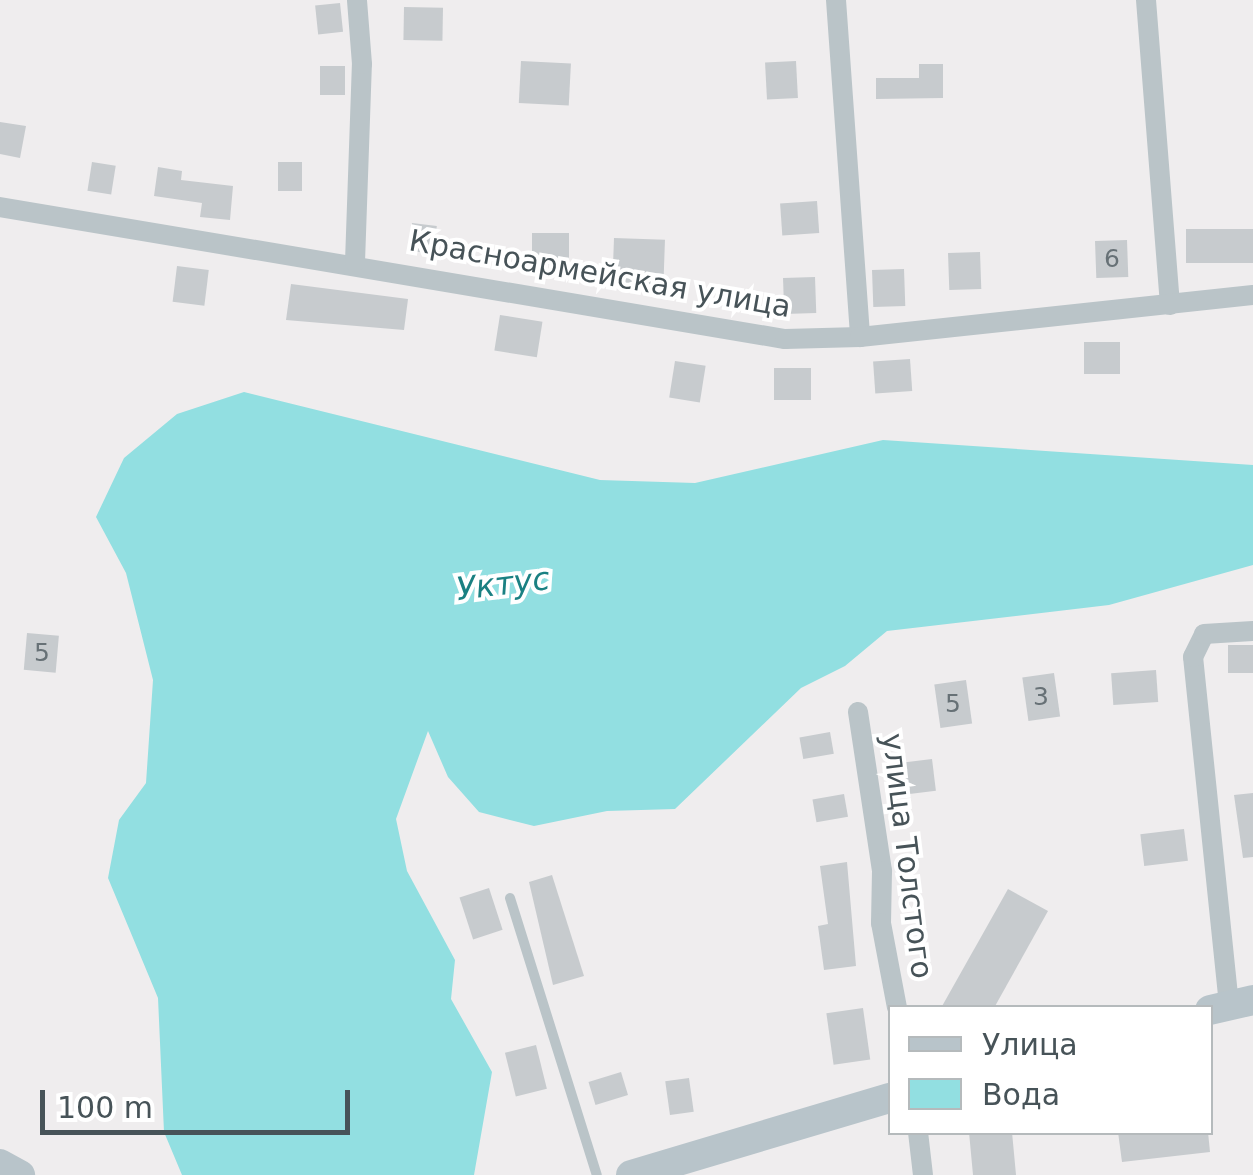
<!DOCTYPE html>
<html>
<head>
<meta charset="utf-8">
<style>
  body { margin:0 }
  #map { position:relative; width:1253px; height:1175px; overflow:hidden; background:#efedee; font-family:"DejaVu Sans",sans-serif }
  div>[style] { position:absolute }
  .water>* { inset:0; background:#92dfe1 }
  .building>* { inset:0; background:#c7cbce; transform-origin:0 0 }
  .lane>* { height:10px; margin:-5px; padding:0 5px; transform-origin:5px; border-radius:5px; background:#bac4c8 }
  .street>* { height:20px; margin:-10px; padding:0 10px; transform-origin:10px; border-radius:10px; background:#bac4c8 }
  .secondary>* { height:30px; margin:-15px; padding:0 15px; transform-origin:15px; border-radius:15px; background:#b8c4ca }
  span { translate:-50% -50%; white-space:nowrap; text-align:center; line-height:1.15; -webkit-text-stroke:8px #fff; paint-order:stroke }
  .number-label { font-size:25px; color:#677176 }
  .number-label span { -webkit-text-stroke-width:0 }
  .street-label { font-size:30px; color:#475358 }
  .water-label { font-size:32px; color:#1a8082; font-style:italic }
  .legend { position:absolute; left:888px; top:1005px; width:325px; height:130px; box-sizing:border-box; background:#fff; border:2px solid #b5babc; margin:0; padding:12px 18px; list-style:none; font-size:30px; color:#475358 }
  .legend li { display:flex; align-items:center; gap:20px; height:50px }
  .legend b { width:50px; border:2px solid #b5babc }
  .scale { position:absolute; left:40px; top:1090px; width:310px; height:45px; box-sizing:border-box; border:5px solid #475358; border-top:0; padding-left:12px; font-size:30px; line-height:35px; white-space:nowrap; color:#475358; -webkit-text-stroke:8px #fff; paint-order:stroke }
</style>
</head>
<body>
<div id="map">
  <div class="water">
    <i style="clip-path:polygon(244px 392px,600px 480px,695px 483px,883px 440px,1253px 465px,1253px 565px,1109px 605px,887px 631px,845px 666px,801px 688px,675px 809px,607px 811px,534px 826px,479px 812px,448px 777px,428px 731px,396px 819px,407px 871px,455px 960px,451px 999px,492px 1072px,474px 1175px,182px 1175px,164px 1132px,158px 998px,108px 878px,119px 820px,146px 783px,153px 680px,126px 573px,96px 517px,124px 458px,177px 414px)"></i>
  </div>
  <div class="building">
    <i style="left:340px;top:3px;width:29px;height:25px;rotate:84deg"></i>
    <i style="left:404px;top:7px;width:39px;height:33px;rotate:1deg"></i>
    <i style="left:521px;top:61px;width:50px;height:42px;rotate:3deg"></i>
    <i style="left:796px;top:61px;width:37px;height:31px;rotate:87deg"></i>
    <i style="clip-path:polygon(919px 64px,943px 64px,943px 98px,876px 99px,876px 78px,919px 78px)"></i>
    <i style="left:320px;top:66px;width:25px;height:29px"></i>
    <i style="clip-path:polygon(0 122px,26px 126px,20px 158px,0 154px)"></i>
    <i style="left:92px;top:162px;width:24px;height:29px;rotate:9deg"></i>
    <i style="left:278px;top:162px;width:24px;height:29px"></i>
    <i style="clip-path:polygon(158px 167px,182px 171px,181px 180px,233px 186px,230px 220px,200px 217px,202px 203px,154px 196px)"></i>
    <i style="left:817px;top:201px;width:32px;height:37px;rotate:86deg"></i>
    <i style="left:412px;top:223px;width:25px;height:28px;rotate:7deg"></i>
    <i style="left:1253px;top:229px;width:34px;height:67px;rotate:90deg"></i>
    <i style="left:569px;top:233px;width:32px;height:37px;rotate:90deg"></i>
    <i style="left:614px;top:238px;width:51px;height:45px;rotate:2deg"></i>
    <i style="left:1127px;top:240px;width:37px;height:32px;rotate:88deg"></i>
    <i style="left:980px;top:252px;width:37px;height:32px;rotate:88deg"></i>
    <i style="left:177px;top:266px;width:32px;height:36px;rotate:7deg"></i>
    <i style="left:904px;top:269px;width:37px;height:32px;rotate:88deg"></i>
    <i style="left:815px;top:277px;width:36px;height:32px;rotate:88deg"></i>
    <i style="clip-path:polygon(291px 284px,408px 299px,404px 330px,286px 320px)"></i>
    <i style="left:500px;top:315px;width:43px;height:36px;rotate:9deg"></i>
    <i style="left:1084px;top:342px;width:36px;height:32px"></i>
    <i style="left:910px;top:359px;width:32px;height:37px;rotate:86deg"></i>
    <i style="left:675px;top:361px;width:31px;height:37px;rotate:9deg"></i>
    <i style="left:774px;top:368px;width:37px;height:32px"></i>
    <i style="left:27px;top:633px;width:32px;height:37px;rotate:5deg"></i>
    <i style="left:1253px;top:645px;width:28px;height:25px;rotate:90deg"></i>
    <i style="left:1156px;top:670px;width:32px;height:45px;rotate:86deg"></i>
    <i style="left:1054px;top:673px;width:44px;height:32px;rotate:82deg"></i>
    <i style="left:966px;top:680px;width:44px;height:32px;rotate:82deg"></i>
    <i style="left:830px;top:732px;width:22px;height:31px;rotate:80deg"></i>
    <i style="left:932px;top:759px;width:32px;height:45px;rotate:83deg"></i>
    <i style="clip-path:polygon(1253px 793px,1253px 857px,1243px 858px,1234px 795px)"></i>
    <i style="left:844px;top:794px;width:23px;height:32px;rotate:80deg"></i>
    <i style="left:1184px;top:829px;width:32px;height:44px;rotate:83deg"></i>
    <i style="clip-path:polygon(847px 862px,856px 966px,824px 970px,818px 926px,828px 924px,820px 866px)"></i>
    <i style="clip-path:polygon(552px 875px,584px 976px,553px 985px,529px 882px)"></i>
    <i style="left:489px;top:888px;width:44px;height:31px;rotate:72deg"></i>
    <i style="clip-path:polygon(1008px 889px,1048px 911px,994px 1008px,941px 1008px)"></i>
    <i style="left:863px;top:1008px;width:52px;height:37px;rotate:82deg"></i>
    <i style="left:536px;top:1045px;width:45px;height:32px;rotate:76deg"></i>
    <i style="left:621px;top:1072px;width:24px;height:34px;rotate:73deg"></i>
    <i style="left:689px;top:1078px;width:34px;height:24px;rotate:82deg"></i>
    <i style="clip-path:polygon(969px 1132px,1012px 1132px,1016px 1175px,973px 1175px)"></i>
    <i style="clip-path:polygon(1118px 1132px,1208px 1132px,1210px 1152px,1122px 1162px)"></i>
  </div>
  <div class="lane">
    <i style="left:510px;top:898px;width:290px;rotate:72.6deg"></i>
  </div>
  <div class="street">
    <i style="left:836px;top:0;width:338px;rotate:85.9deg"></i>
    <i style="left:1146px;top:0;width:306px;rotate:85.5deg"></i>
    <i style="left:0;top:207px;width:796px;rotate:9.55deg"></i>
    <i style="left:785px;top:339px;width:75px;rotate:-1.5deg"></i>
    <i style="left:860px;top:337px;width:395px;rotate:-6.1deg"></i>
    <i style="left:355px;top:262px;width:198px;rotate:-88deg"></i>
    <i style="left:362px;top:64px;width:64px;rotate:-94.5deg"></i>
    <i style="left:858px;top:712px;width:161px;rotate:81.4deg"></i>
    <i style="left:882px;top:871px;width:52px;rotate:91.1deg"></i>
    <i style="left:881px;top:923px;width:86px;rotate:79.3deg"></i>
    <i style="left:1229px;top:1005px;width:350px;rotate:-95.9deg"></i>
    <i style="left:1193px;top:657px;width:25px;rotate:-64deg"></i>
    <i style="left:1204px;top:634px;width:49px;rotate:-3.5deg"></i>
    <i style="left:918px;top:1132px;width:43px;rotate:83.4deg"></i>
  </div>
  <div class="secondary">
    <i style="left:1210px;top:1010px;width:44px;rotate:-13.1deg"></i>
    <i style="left:0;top:1164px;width:23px;rotate:29deg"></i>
    <i style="left:631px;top:1175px;width:270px;rotate:-16.6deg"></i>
  </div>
  <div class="number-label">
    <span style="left:1112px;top:259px">6</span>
    <span style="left:42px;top:653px">5</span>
    <span style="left:1041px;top:697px">3</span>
    <span style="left:953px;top:704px">5</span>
  </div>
  <div class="street-label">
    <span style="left:600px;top:274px;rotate:10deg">Красноармейская улица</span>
    <span style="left:907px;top:856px;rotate:83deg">улица Толстого</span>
  </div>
  <div class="water-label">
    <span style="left:503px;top:584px;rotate:-7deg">Уктус</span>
  </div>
  <ul class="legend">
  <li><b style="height:12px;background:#b8c4ca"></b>Улица</li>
  <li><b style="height:28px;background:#92dfe1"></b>Вода</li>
  </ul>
  <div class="scale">100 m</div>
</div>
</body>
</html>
